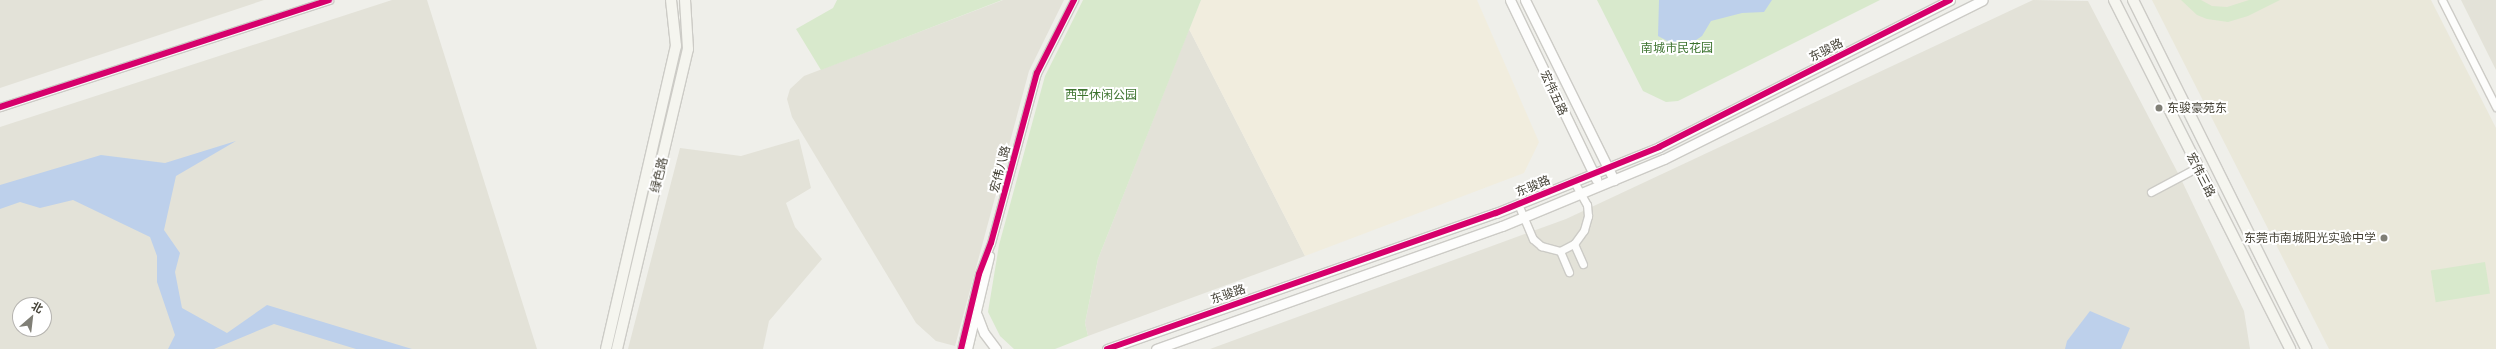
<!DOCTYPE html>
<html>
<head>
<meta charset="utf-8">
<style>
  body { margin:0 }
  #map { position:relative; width:2496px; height:349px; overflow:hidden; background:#efefea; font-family:"Noto Sans","Noto Sans SC",sans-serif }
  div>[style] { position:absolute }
  .residential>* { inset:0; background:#e3e2d8 }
  .commercial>* { inset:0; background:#f1edde }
  .education>* { inset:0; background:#eae8da }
  .green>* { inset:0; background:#d8e9cc; transform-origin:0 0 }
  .water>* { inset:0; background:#bdd0eb }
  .roads { filter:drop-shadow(1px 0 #cccbc6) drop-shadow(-1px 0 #cccbc6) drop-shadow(0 1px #cccbc6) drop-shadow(0 -1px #cccbc6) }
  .minor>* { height:7px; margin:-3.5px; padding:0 3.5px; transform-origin:3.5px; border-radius:3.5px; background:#fdfdfc }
  .tertiary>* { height:9px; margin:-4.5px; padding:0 4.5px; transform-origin:4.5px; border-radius:4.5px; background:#fdfdfc }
  .secondary>* { height:10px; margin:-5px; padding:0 5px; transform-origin:5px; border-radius:5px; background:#f5f5ef }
  .cycleway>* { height:6px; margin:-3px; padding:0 3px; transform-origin:3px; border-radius:3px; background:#d6006c }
  .dots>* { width:11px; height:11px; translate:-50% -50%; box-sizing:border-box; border:2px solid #fff; border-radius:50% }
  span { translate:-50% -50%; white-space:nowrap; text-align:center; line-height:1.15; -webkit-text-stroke:4px #fff; paint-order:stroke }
  .park-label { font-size:12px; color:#3c732e }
  .street-label { font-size:12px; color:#454237 }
  .poi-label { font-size:12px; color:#454237 }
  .left { translate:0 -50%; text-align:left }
  .right { translate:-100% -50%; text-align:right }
  .north { position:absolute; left:12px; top:297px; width:40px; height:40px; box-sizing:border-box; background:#fff; border:1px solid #b5b3af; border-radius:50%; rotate:28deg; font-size:11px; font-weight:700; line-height:16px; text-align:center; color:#454237 }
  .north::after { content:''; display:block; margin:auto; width:14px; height:18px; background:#807f76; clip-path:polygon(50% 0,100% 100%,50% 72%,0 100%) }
</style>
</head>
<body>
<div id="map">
  <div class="residential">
    <i style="clip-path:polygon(0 0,264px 0,0 88px)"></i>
    <i style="clip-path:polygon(evenodd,392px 0,427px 0,537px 349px,0 349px,0 127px,392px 0,20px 305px,44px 305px,44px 329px,20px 329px,20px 305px)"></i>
    <i style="clip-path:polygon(1003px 0,1064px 0,1029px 71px,955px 346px,936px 341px,916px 323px,792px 117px,787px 99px,790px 89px,804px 76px)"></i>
    <i style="clip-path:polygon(2033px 0,2088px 1px,2180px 177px,2244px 311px,2250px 349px,1210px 349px,1566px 219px)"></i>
    <i style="clip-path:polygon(2461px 0,2496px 0,2496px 70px)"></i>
    <i style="clip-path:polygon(1189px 29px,1305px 256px,1088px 336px,1085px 323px,1098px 259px)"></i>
    <i style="clip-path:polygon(799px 139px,811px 188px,786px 203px,795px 227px,822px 259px,769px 321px,763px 349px,628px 349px,680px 148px,741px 156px)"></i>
  </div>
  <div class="commercial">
    <i style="clip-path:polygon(1201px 0,1477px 0,1539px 142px,1524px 173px,1305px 256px,1189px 29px)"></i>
  </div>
  <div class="education">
    <i style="clip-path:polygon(2152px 0,2431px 0,2496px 128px,2496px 349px,2329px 349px)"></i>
  </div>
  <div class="green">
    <i style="clip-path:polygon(837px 0,1002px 0,821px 70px,796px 29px,833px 8px)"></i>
    <i style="clip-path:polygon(1083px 0,1201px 0,1098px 259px,1085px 323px,1088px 336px,1055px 349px,1014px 349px,1000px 336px,988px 312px,999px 245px,1045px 76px)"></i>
    <i style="clip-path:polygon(1597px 0,1880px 0,1678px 101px,1666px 102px,1643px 91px)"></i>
    <i style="clip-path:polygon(2181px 0,2201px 0,2212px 6px,2227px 7px,2249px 0,2280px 0,2248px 16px,2228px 22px,2207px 19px,2197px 15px)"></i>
    <i style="left:2485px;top:262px;width:32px;height:55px;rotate:81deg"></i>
  </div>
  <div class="water">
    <i style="clip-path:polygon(1659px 0,1772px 0,1764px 12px,1742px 13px,1711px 21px,1702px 36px,1683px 49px,1658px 36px)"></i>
    <i style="clip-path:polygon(236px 141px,176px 176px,164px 230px,180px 253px,175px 272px,182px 308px,227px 333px,267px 305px,412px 349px,356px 349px,274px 324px,214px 349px,168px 349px,175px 335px,157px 282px,157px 256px,150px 237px,73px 200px,40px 208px,20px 202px,0 209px,0 185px,101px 155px,165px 163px)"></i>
    <i style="clip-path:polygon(2090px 311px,2130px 328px,2121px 349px,2065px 349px,2067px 341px)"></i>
  </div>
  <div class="roads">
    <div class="minor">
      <i style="left:2442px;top:0;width:120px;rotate:63.2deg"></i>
      <i style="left:0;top:107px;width:346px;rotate:-18deg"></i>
      <i style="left:2151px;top:192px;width:53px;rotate:-28deg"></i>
      <i style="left:1518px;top:204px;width:38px;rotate:67deg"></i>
      <i style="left:1533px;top:239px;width:11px;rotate:41deg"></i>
      <i style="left:1541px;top:246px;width:20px;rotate:15deg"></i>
      <i style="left:1560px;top:251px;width:16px;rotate:-27deg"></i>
      <i style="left:1574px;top:244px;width:17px;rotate:-54deg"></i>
      <i style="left:1584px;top:230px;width:15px;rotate:-74deg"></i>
      <i style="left:1588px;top:216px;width:11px;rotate:-95deg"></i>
      <i style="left:1587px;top:205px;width:26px;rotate:-119deg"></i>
      <i style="left:1574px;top:244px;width:22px;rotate:66deg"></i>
      <i style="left:1560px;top:251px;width:23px;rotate:67deg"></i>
      <i style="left:961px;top:349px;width:77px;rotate:-76.5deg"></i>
      <i style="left:979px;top:274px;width:33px;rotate:-69deg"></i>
      <i style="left:991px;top:243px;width:176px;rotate:-74.9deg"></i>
      <i style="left:1037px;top:73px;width:82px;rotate:-63.1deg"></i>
      <i style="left:968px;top:349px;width:96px;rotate:-76.7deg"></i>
    </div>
    <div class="tertiary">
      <i style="left:1510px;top:0;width:199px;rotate:64.3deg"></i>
      <i style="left:1525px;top:0;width:201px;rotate:63.7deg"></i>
      <i style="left:977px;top:315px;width:19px;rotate:69deg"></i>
      <i style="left:984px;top:333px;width:20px;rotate:53deg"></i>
      <i style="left:1107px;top:349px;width:412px;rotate:-19.3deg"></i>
      <i style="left:1496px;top:213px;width:176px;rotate:-22deg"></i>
      <i style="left:1659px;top:147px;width:326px;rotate:-26.8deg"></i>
      <i style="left:1156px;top:349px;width:367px;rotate:-19.6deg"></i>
      <i style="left:1502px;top:226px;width:175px;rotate:-22.5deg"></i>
      <i style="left:1664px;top:159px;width:356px;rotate:-26.5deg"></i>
    </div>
    <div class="secondary">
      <i style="left:2114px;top:0;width:391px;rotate:63.2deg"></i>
      <i style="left:2133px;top:0;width:390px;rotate:63.6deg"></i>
      <i style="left:606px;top:349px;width:311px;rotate:-77deg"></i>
      <i style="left:676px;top:46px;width:46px;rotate:-96.2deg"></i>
      <i style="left:617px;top:349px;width:308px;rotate:-76.7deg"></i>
      <i style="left:688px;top:49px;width:49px;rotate:-93.5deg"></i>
    </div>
  </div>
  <div class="cycleway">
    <i style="left:0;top:107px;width:346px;rotate:-18deg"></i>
    <i style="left:961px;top:349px;width:77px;rotate:-76.5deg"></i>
    <i style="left:979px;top:274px;width:33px;rotate:-69deg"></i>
    <i style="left:991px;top:243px;width:176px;rotate:-74.9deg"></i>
    <i style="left:1037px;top:73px;width:82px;rotate:-63.1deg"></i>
    <i style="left:1107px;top:349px;width:412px;rotate:-19.3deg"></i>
    <i style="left:1496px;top:213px;width:176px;rotate:-22deg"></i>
    <i style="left:1659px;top:147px;width:326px;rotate:-26.8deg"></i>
  </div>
  <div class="dots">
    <i style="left:2159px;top:108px;background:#807f76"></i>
    <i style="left:2384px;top:238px;background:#807f76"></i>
  </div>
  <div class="park-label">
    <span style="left:1677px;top:48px">南城市民花园</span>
    <span style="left:1101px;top:95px">西平休闲公园</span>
  </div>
  <div class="street-label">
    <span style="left:1826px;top:50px;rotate:-27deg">东骏路</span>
    <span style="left:1554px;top:93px;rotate:65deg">宏伟五路</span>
    <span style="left:1000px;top:169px;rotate:-75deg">宏伟八路</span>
    <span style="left:659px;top:175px;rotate:-76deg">绿色路</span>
    <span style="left:2201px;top:175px;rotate:63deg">宏伟三路</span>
    <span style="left:1533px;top:186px;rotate:-22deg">东骏路</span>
    <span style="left:1228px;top:294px;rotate:-19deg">东骏路</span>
  </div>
  <div class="poi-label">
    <span class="left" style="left:2167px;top:108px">东骏豪苑东</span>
    <span class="right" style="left:2376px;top:238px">东莞市南城阳光实验中学</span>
  </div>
  <div class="north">北</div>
</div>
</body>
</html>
